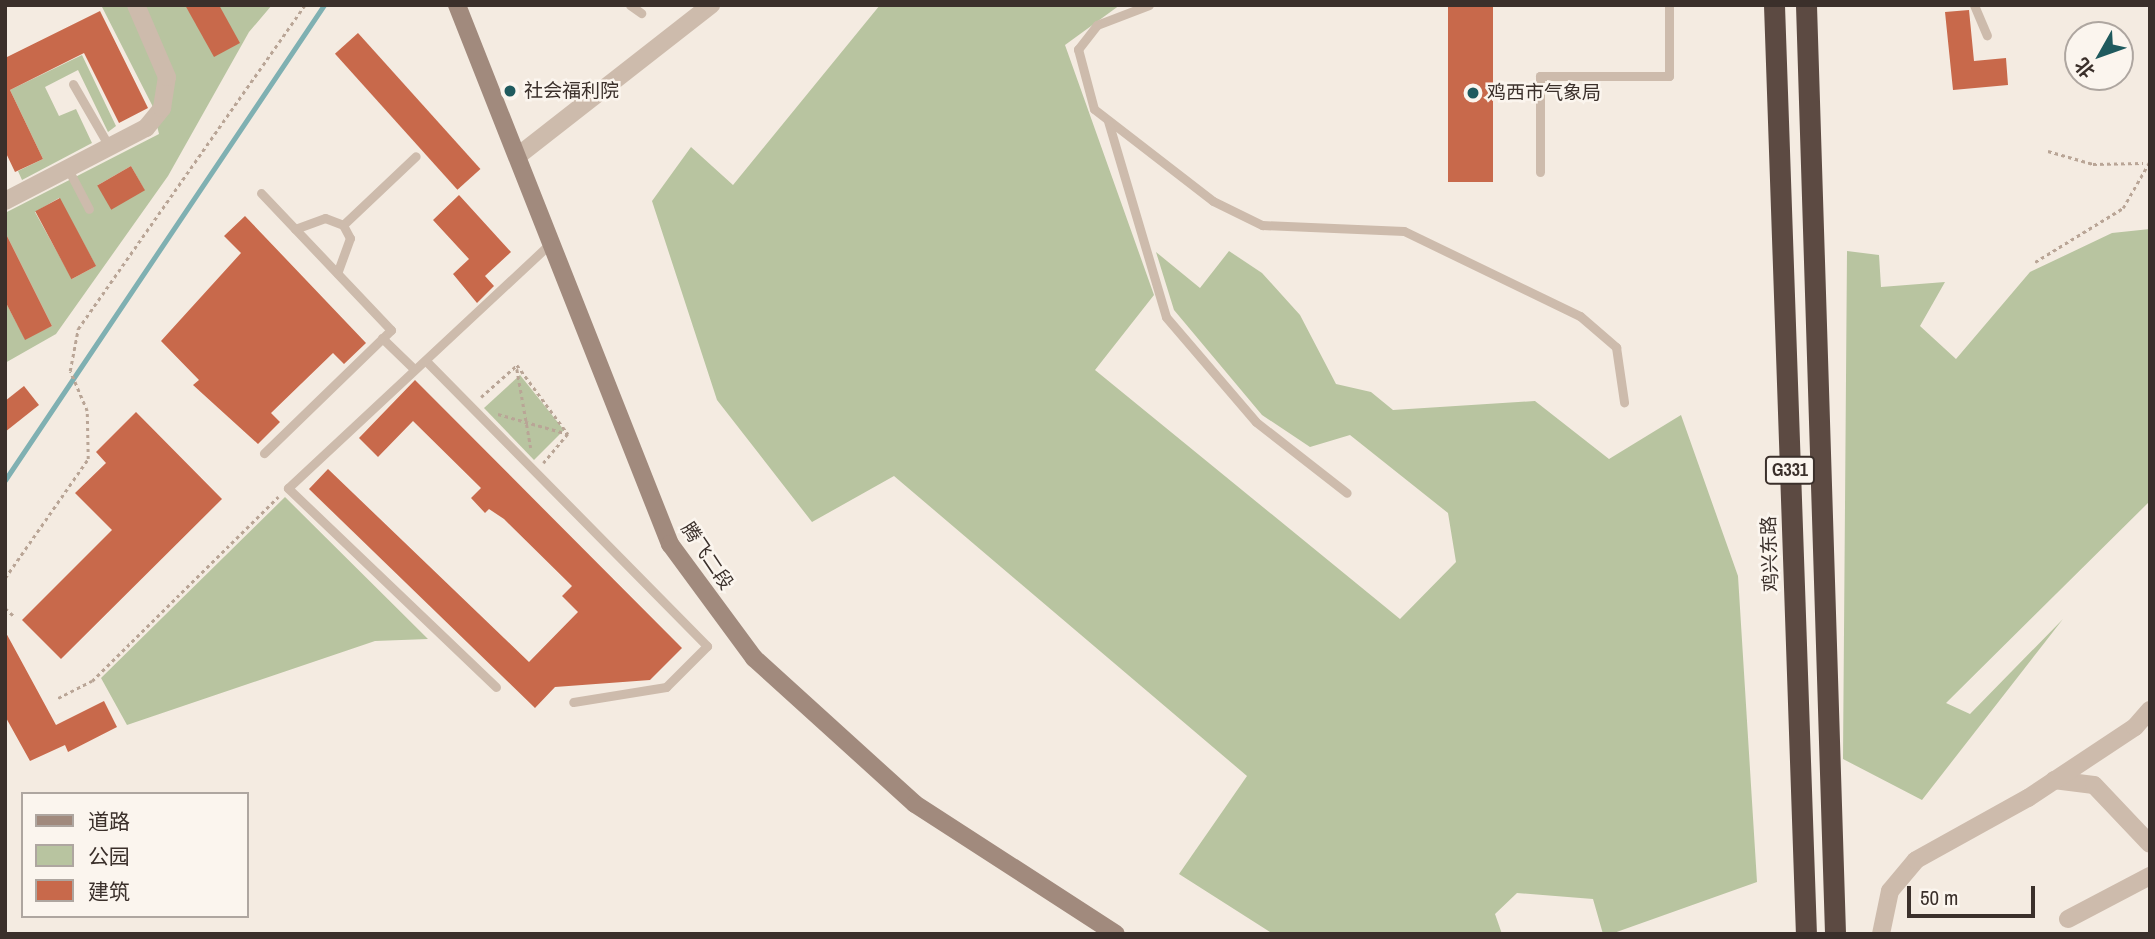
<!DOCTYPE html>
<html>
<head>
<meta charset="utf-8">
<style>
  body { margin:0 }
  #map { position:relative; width:2155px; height:939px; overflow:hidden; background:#f4ebe1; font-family:"Archivo Narrow","Noto Sans SC",sans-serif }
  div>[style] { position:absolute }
  .green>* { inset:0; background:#b8c4a0 }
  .stream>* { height:5px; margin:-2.5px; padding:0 2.5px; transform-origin:2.5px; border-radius:2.5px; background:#7fb0b2 }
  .building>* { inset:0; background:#c8694b; transform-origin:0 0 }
  .path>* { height:2.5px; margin-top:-1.25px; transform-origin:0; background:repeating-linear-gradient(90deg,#b9a596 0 3.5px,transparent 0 7px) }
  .lane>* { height:9px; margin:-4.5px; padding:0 4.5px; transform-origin:4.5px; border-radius:4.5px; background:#cdbbac }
  .street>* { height:18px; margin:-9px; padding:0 9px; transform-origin:9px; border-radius:9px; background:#cdbbac }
  .secondary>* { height:18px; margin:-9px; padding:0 9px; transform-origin:9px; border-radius:9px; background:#a18a7d }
  .highway>* { height:21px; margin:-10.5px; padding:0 10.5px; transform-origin:10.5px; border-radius:10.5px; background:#5c4a42 }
  .dots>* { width:19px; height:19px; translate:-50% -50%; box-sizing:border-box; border:4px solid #fbf5ee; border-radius:50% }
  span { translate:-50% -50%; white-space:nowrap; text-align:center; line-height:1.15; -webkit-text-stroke:5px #fbf5ee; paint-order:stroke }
  .shield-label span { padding:2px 5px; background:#fbf5ee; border:2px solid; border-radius:5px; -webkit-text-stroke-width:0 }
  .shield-label { font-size:18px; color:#3b302b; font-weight:700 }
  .poi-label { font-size:19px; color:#3b302b }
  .left { translate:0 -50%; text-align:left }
  .street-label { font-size:19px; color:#3b302b }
  .frame { position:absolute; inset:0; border:7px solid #3b302b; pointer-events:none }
  .legend { position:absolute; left:21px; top:792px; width:228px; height:126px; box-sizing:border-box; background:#fbf5ee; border:2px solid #aea6a0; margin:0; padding:9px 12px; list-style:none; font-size:21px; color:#3b302b }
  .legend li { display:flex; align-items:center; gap:14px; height:35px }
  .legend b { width:35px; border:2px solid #aea6a0 }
  .north { position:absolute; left:2064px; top:21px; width:70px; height:70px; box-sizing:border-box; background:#fbf5ee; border:2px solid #aea6a0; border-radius:50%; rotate:230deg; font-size:19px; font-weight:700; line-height:28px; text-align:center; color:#3b302b }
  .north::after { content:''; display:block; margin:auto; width:24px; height:32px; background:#1f5a5e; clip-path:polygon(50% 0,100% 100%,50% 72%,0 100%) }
  .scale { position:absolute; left:1907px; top:886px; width:128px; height:32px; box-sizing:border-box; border:4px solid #3b302b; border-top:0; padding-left:9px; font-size:21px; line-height:24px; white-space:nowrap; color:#3b302b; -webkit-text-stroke:5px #fbf5ee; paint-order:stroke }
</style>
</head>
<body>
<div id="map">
  <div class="green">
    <i style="clip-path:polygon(evenodd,101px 5px,272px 5px,249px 32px,168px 176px,56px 334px,5px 363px,5px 301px,25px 339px,52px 326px,5px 232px,5px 213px,159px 134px,152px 105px,101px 5px,131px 166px,144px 189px,98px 185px,131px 166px,101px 5px,59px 198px,96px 266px,72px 279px,35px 212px,59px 198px)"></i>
    <i style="clip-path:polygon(880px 5px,1120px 5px,1065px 45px,1154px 295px,1095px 370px,1400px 619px,1456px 562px,1448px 513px,1350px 435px,1310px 447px,1262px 415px,1174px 310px,1156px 252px,1200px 288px,1229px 251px,1262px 273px,1300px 315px,1336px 384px,1371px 392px,1393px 410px,1535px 401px,1609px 459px,1681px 415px,1738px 576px,1757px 882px,1611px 934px,1603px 934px,1593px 899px,1517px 893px,1495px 914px,1502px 934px,1273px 934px,1179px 874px,1247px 776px,894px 476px,812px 522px,717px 400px,652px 201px,691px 147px,733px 185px)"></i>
    <i style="clip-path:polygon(82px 55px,116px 126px,108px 132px,78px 70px,45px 87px,59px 116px,76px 109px,92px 143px,22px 180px,18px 171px,43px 159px,10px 90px)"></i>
    <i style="clip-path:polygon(2150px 229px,2150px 501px,1946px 703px,1970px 714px,2063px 619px,1922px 800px,1843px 759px,1847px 251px,1879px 255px,1881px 287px,1945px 282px,1920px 326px,1956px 359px,2030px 272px,2112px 233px)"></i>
    <i style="clip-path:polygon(520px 375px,564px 430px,534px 460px,484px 408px)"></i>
    <i style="clip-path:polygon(285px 497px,428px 639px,375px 641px,127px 725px,101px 678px)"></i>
  </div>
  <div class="stream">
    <i style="left:5px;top:480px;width:572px;rotate:-56.12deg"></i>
  </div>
  <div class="building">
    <i style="clip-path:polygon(185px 5px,219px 5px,240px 43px,214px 57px)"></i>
    <i style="left:1448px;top:5px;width:45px;height:177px"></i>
    <i style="clip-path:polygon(1969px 10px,1974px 61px,2006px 58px,2008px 85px,1953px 90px,1945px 12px)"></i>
    <i style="clip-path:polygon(100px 11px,148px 108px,119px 123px,84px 53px,10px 90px,43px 159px,15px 172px,5px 151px,5px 58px)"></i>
    <i style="left:358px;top:33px;width:183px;height:31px;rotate:48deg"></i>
    <i style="left:131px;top:166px;width:28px;height:39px;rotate:60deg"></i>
    <i style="clip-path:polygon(459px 195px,511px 252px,485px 276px,494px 286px,477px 303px,453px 274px,469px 259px,433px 220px)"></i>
    <i style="left:60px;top:198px;width:77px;height:28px;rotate:62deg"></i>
    <i style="clip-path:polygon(245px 216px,366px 343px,344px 364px,333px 353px,271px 413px,280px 422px,258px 444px,193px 385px,199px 380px,161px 341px,241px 253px,224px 236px)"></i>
    <i style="clip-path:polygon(5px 232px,52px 326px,25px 340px,5px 301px)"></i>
    <i style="clip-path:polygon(415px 380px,682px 648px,650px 680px,555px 687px,535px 708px,309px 489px,328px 469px,529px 662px,578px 612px,562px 596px,572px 586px,504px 519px,489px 509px,485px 513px,471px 498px,481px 488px,413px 421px,378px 457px,359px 438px)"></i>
    <i style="clip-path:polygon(24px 386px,39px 405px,5px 432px,5px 401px)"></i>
    <i style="clip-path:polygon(136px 412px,222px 499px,61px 659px,22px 620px,112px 530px,75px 493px,106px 463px,96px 452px)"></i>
    <i style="clip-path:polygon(5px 631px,56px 725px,104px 701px,117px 727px,68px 752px,65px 745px,30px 761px,5px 716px)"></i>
  </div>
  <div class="path">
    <i style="left:2048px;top:151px;width:47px;rotate:16.1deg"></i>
    <i style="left:2093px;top:164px;width:50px;rotate:-1.1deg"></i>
    <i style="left:2035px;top:262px;width:103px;rotate:-31.5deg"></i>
    <i style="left:2123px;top:208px;width:54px;rotate:-60.1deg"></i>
    <i style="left:517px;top:369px;width:80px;rotate:80deg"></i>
    <i style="left:481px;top:397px;width:48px;rotate:-41.6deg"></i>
    <i style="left:517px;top:365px;width:86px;rotate:53.5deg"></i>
    <i style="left:568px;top:434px;width:38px;rotate:130deg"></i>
    <i style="left:498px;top:414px;width:73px;rotate:15.9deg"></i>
    <i style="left:5px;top:578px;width:145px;rotate:-55.1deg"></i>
    <i style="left:88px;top:459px;width:48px;rotate:-91.2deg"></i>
    <i style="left:87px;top:411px;width:43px;rotate:-113deg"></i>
    <i style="left:70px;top:371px;width:43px;rotate:-79.2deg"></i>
    <i style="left:78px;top:329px;width:396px;rotate:-55deg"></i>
    <i style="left:5px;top:608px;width:13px;rotate:42deg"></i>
    <i style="left:58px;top:698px;width:38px;rotate:-27deg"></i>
    <i style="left:92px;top:681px;width:262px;rotate:-44.7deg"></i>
  </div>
  <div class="lane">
    <i style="left:630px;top:5px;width:14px;rotate:36deg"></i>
    <i style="left:1149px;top:5px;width:56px;rotate:159deg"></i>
    <i style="left:1097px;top:25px;width:31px;rotate:128deg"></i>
    <i style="left:1078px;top:49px;width:62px;rotate:75.1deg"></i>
    <i style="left:1094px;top:109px;width:150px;rotate:37.7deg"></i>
    <i style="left:1213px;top:201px;width:55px;rotate:26.1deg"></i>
    <i style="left:1262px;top:225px;width:142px;rotate:2.4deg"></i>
    <i style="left:1404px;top:231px;width:195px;rotate:25.8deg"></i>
    <i style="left:1580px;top:316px;width:48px;rotate:40.7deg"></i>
    <i style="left:1616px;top:347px;width:56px;rotate:81.7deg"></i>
    <i style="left:1974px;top:5px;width:33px;rotate:67deg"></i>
    <i style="left:73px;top:84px;width:74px;rotate:60deg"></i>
    <i style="left:1108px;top:121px;width:204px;rotate:73.5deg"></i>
    <i style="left:1166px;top:317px;width:138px;rotate:49.4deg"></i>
    <i style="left:1256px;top:422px;width:115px;rotate:38deg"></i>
    <i style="left:68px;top:169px;width:45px;rotate:62.3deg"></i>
    <i style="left:1540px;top:172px;width:96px;rotate:-90deg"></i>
    <i style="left:1540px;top:76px;width:129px"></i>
    <i style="left:1669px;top:76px;width:71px;rotate:-90deg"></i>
    <i style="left:261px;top:193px;width:189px;rotate:46.5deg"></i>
    <i style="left:391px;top:330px;width:177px;rotate:135.9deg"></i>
    <i style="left:343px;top:225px;width:100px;rotate:-43.4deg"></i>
    <i style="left:295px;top:229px;width:32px;rotate:-20deg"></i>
    <i style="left:325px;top:218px;width:19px;rotate:21deg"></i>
    <i style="left:343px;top:225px;width:15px;rotate:62deg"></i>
    <i style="left:350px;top:238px;width:37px;rotate:110deg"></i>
    <i style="left:382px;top:338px;width:42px;rotate:44deg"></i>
    <i style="left:427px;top:362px;width:399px;rotate:45.4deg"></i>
    <i style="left:707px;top:646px;width:58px;rotate:135deg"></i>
    <i style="left:666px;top:687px;width:94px;rotate:170.8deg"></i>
    <i style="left:496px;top:687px;width:288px;rotate:-136.3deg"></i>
    <i style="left:288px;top:488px;width:359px;rotate:-43deg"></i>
  </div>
  <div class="street">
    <i style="left:519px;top:155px;width:244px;rotate:-38deg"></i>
    <i style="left:5px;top:201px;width:159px;rotate:-27.4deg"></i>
    <i style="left:146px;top:128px;width:26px;rotate:-51deg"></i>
    <i style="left:162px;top:108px;width:31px;rotate:-81deg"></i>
    <i style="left:167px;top:77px;width:78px;rotate:-113.3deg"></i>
    <i style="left:2054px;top:780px;width:40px;rotate:7.1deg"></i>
    <i style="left:2094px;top:785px;width:81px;rotate:46.5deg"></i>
    <i style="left:2068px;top:919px;width:93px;rotate:-27.7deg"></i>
    <i style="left:1881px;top:934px;width:44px;rotate:-78.2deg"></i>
    <i style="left:1890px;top:891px;width:40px;rotate:-50deg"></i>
    <i style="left:1916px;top:860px;width:128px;rotate:-29deg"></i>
    <i style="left:2028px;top:798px;width:128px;rotate:-33.6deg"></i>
    <i style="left:2135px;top:727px;width:23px;rotate:-49deg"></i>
  </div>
  <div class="secondary">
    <i style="left:457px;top:5px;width:580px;rotate:68.44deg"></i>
    <i style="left:670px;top:544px;width:142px;rotate:53.6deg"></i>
    <i style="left:754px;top:658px;width:217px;rotate:42.2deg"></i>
    <i style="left:915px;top:804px;width:239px;rotate:32.9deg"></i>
  </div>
  <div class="highway">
    <i style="left:1774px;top:5px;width:930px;rotate:88.03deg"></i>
    <i style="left:1806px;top:5px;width:929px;rotate:88.21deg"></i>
  </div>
  <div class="dots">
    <i style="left:510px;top:91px;background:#1f5a5e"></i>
    <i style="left:1473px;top:93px;background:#1f5a5e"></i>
  </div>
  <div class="shield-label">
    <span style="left:1790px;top:470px">G331</span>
  </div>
  <div class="poi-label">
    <span class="left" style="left:524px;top:91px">社会福利院</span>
    <span class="left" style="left:1487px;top:93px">鸡西市气象局</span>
  </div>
  <div class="street-label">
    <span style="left:1770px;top:554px;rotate:-92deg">鸡兴东路</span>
    <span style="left:707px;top:556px;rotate:56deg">腾飞二段</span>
  </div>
  <div class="frame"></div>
  <ul class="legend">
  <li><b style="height:9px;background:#a18a7d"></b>道路</li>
  <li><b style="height:19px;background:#b8c4a0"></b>公园</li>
  <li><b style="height:19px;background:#c8694b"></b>建筑</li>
  </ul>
  <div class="north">北</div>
  <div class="scale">50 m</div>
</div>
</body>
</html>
